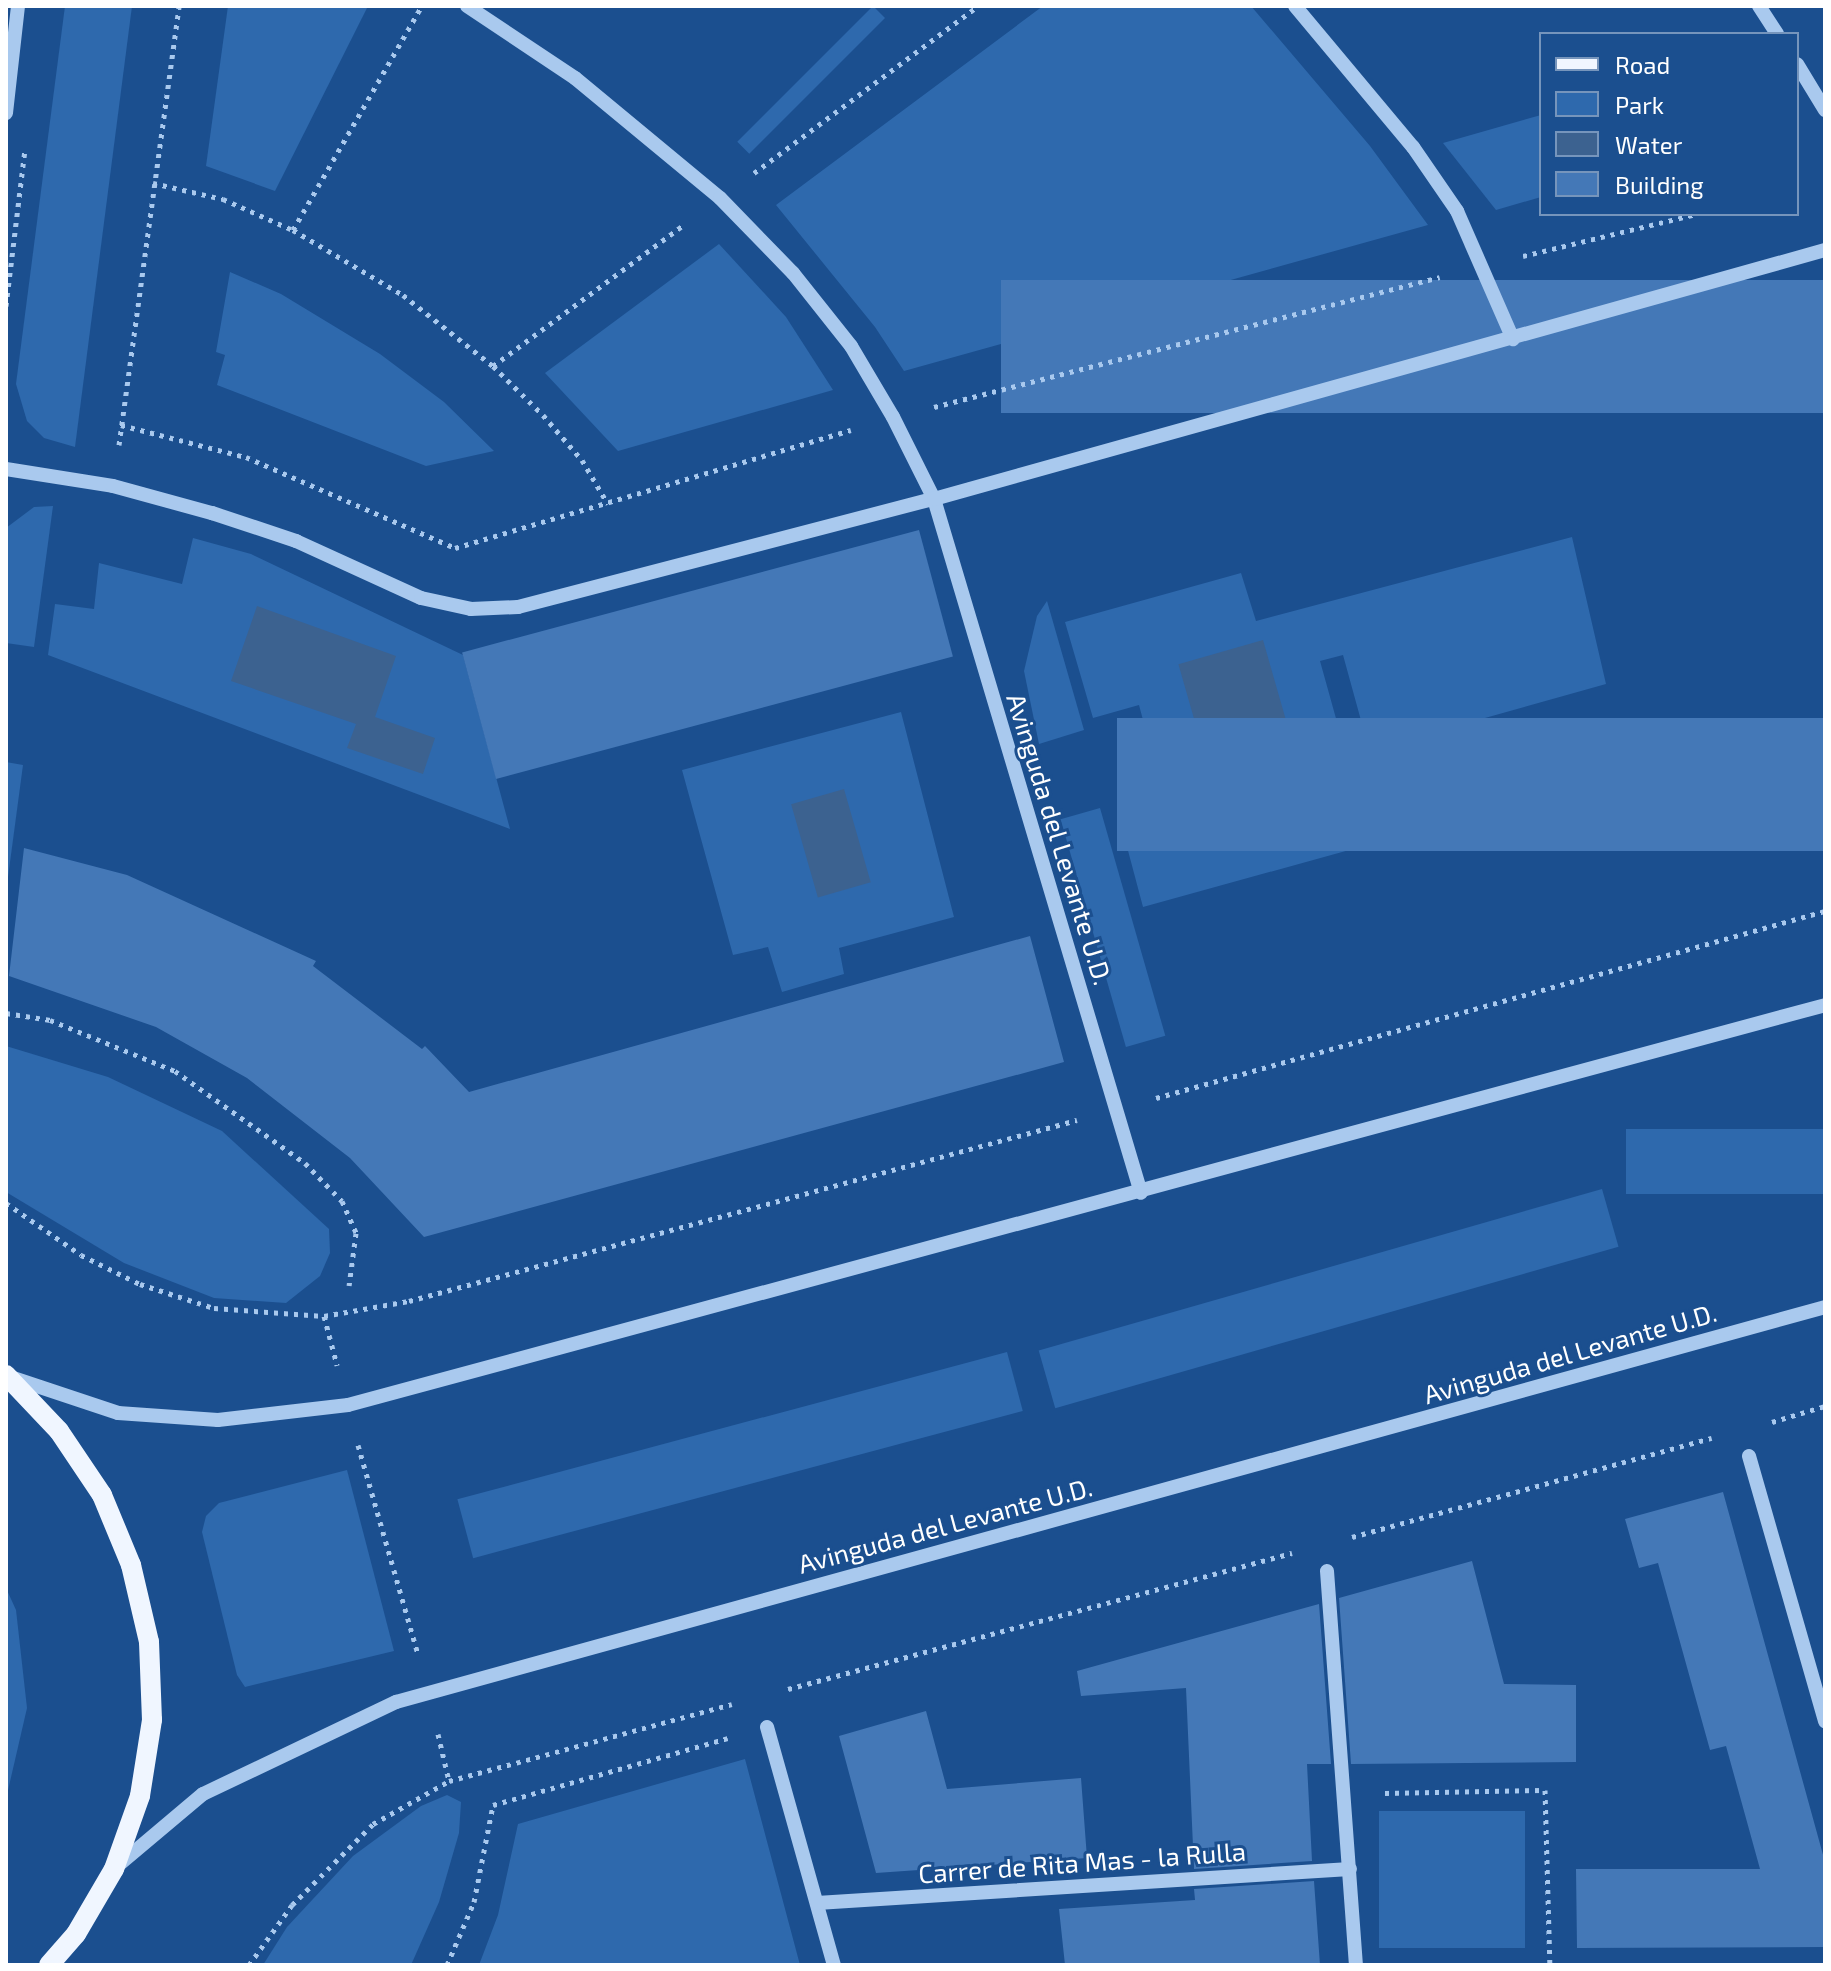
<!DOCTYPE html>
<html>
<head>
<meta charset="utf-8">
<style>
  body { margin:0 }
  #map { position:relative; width:1831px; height:1971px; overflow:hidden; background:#1b4f8f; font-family:"Exo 2",sans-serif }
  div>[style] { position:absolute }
  .green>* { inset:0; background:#2e69ad; transform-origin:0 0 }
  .water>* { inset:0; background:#3c6290; transform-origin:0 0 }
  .building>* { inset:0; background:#4478b7; transform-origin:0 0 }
  .path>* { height:5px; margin-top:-2.5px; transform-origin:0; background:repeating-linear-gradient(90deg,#a9c9ee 0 4px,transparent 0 10px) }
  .minor>* { height:14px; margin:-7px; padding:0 7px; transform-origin:7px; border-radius:7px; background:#a9c9ee }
  .major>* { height:20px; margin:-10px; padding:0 10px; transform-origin:10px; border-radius:10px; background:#f0f6ff }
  span { translate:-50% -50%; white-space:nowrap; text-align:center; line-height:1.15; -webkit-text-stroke:6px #1b4f8f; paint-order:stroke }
  .street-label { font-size:26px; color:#fff }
  .frame { position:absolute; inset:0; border:8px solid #fff; pointer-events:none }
  .legend { position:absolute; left:1539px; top:32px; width:260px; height:184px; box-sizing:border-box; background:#1b4f8f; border:2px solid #7695bc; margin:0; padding:10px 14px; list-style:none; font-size:24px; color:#fff }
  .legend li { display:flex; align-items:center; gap:16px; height:40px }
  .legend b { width:40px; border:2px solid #7695bc }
</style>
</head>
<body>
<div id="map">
  <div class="green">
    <i style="clip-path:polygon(65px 6px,132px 6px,75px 447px,44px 438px,27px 421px,16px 384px)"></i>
    <i style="clip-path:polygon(228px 6px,368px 6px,275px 191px,206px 166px)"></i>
    <i style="left:873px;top:6px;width:17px;height:192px;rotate:45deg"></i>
    <i style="clip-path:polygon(1043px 6px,1251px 6px,1370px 146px,1428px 225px,904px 371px,875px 327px,776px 205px)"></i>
    <i style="clip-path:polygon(1541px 115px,1541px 197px,1496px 210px,1443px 143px)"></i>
    <i style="clip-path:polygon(719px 244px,786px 317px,833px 390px,618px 451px,545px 373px)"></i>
    <i style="clip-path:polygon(230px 272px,281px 294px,380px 354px,444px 402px,494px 451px,426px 466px,217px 385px,225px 355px,216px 352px)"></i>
    <i style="clip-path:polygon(53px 506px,34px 647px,6px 643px,6px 528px,34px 507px)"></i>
    <i style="clip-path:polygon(1572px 537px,1606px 684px,1378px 748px,1365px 735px,1343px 655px,1320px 661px,1371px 844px,1143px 907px,1118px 813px,1164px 799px,1139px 705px,1093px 718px,1065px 622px,1241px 573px,1256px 621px)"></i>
    <i style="clip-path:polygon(193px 538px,251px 554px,463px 655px,510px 829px,48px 655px,55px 604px,94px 609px,99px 563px,182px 584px)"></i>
    <i style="clip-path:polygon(1047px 601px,1084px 730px,1039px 744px,1024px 671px,1037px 616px)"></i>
    <i style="clip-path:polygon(901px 712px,954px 917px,839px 948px,844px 974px,782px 992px,768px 947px,733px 955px,682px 770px)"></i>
    <i style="clip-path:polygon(6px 762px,23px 765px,6px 892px)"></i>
    <i style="left:1100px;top:808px;width:237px;height:41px;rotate:74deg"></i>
    <i style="clip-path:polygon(6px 1046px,108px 1077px,222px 1131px,329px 1229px,330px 1253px,320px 1276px,286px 1303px,214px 1298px,124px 1263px,6px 1192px)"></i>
    <i style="left:1825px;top:1129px;width:65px;height:199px;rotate:90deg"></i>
    <i style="left:1602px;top:1189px;width:60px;height:586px;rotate:74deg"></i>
    <i style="left:1007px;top:1352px;width:61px;height:569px;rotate:75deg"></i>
    <i style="clip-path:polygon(347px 1470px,394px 1651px,245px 1687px,237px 1675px,202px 1532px,206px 1516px,219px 1503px)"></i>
    <i style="clip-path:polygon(6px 1588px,16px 1610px,27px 1708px,6px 1799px)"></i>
    <i style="clip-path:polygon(745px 1759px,800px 1965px,479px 1965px,498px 1915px,518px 1824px)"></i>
    <i style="clip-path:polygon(447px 1795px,461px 1802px,459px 1833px,439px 1902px,411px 1965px,263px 1965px,287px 1927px,353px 1856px,421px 1806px)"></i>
    <i style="left:1379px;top:1811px;width:146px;height:137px"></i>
  </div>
  <div class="water">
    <i style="clip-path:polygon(257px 606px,396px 656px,375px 717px,435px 738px,423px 774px,347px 748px,356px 724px,231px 681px)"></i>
    <i style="left:1263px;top:640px;width:158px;height:88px;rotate:74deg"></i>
    <i style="left:844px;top:789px;width:97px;height:55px;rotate:74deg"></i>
  </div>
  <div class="building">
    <i style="left:1825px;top:280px;width:133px;height:824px;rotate:90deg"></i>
    <i style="left:919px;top:530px;width:131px;height:473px;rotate:75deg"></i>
    <i style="left:1825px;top:718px;width:133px;height:708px;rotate:90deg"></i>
    <i style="clip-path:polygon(24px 848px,127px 875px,316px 961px,313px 966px,422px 1049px,425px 1046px,469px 1092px,1030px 936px,1064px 1062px,424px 1237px,350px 1158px,247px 1078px,156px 1027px,9px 976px)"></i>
    <i style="clip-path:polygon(1723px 1492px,1825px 1862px,1825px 1947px,1577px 1948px,1576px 1869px,1760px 1869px,1726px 1746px,1710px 1750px,1658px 1563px,1639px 1568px,1625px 1519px)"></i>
    <i style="clip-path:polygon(1472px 1561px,1504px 1684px,1576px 1685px,1576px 1762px,1351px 1764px,1339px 1598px)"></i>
    <i style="clip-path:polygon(1319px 1604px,1331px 1764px,1307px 1764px,1312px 1861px,1194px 1869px,1186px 1688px,1081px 1696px,1077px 1671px)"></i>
    <i style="clip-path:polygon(926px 1711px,947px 1789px,1081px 1778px,1087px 1858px,876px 1873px,839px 1736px)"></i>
    <i style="clip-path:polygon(1314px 1881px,1320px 1965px,1065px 1965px,1059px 1909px,1195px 1900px,1194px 1889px)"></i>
  </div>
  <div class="path">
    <i style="left:754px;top:173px;width:279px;rotate:-36.7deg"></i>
    <i style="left:153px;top:183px;width:72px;rotate:12.9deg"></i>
    <i style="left:223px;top:199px;width:77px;rotate:23.9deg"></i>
    <i style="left:293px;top:230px;width:128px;rotate:30.6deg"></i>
    <i style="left:403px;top:295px;width:115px;rotate:38.3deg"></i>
    <i style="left:493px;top:366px;width:70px;rotate:44.4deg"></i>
    <i style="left:543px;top:415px;width:60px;rotate:49.1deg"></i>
    <i style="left:582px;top:460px;width:51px;rotate:59.4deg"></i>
    <i style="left:293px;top:230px;width:258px;rotate:-60.1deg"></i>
    <i style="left:1523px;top:256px;width:179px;rotate:-13.6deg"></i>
    <i style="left:6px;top:306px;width:159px;rotate:-83.1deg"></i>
    <i style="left:493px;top:366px;width:239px;rotate:-36.5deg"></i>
    <i style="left:934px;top:407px;width:522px;rotate:-14.41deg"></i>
    <i style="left:121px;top:425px;width:129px;rotate:14.4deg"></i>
    <i style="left:246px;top:457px;width:228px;rotate:23.5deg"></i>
    <i style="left:455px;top:548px;width:413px;rotate:-16.6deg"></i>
    <i style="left:119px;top:445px;width:443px;rotate:-82.2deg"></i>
    <i style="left:6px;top:1013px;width:45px;rotate:9deg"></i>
    <i style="left:50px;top:1020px;width:135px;rotate:22.2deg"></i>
    <i style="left:175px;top:1071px;width:159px;rotate:35.3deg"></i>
    <i style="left:305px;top:1163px;width:53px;rotate:45.8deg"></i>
    <i style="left:342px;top:1201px;width:35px;rotate:66deg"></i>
    <i style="left:356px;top:1233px;width:53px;rotate:97.5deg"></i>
    <i style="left:1156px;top:1098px;width:695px;rotate:-15.62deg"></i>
    <i style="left:6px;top:1203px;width:91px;rotate:34.7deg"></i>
    <i style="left:81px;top:1255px;width:66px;rotate:26.2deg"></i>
    <i style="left:140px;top:1284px;width:78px;rotate:18deg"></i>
    <i style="left:214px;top:1308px;width:110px;rotate:4.2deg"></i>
    <i style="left:324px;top:1316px;width:86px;rotate:-10deg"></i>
    <i style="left:409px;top:1301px;width:692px;rotate:-15.16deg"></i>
    <i style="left:324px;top:1316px;width:51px;rotate:75.1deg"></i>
    <i style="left:1772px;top:1422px;width:55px;rotate:-16.8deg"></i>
    <i style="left:358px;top:1445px;width:217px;rotate:74deg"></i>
    <i style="left:1352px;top:1537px;width:373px;rotate:-15.4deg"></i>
    <i style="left:788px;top:1689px;width:522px;rotate:-15.1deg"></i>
    <i style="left:438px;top:1734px;width:48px;rotate:76.8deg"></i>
    <i style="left:1385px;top:1793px;width:160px;rotate:-1.1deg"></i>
    <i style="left:1545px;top:1790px;width:175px;rotate:88.4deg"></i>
    <i style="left:249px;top:1965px;width:74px;rotate:-54.4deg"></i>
    <i style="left:292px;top:1905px;width:115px;rotate:-45deg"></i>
    <i style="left:373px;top:1824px;width:87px;rotate:-29.5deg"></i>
    <i style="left:449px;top:1781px;width:293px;rotate:-15.2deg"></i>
    <i style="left:447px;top:1965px;width:69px;rotate:-66.8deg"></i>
    <i style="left:474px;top:1902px;width:99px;rotate:-78.9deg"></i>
    <i style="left:493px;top:1805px;width:244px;rotate:-15.9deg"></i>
  </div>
  <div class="minor">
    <i style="left:467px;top:6px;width:130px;rotate:33.7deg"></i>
    <i style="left:575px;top:78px;width:188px;rotate:39.6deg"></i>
    <i style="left:720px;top:198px;width:105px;rotate:45.8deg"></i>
    <i style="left:793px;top:273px;width:93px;rotate:51.5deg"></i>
    <i style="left:851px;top:346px;width:82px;rotate:59.4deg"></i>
    <i style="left:893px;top:417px;width:92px;rotate:63.4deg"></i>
    <i style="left:934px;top:499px;width:724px;rotate:73.39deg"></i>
    <i style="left:1295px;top:6px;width:184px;rotate:50.1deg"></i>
    <i style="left:1413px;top:147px;width:78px;rotate:55.5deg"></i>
    <i style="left:1457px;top:211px;width:140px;rotate:66.4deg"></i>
    <i style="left:1759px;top:6px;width:33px;rotate:57deg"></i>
    <i style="left:1797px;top:64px;width:54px;rotate:58.7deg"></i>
    <i style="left:6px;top:113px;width:108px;rotate:-83.6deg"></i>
    <i style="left:6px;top:469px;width:108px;rotate:9deg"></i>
    <i style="left:113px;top:486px;width:103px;rotate:15.3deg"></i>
    <i style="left:212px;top:513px;width:89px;rotate:18.4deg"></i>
    <i style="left:296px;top:541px;width:137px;rotate:24.5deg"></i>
    <i style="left:421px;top:598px;width:51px;rotate:12.4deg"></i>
    <i style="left:471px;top:609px;width:47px;rotate:-2.4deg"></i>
    <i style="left:518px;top:607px;width:430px;rotate:-14.6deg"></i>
    <i style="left:934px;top:499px;width:925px;rotate:-15.61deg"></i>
    <i style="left:10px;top:1377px;width:114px;rotate:18.4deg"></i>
    <i style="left:118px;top:1413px;width:100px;rotate:4deg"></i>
    <i style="left:218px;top:1420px;width:131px;rotate:-6.6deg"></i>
    <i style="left:348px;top:1405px;width:1530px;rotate:-15.15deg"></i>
    <i style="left:1749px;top:1456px;width:276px;rotate:74deg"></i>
    <i style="left:1327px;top:1571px;width:395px;rotate:85.8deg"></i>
    <i style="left:767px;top:1727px;width:247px;rotate:74.3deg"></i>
    <i style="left:115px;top:1868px;width:115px;rotate:-40.1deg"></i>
    <i style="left:203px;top:1794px;width:214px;rotate:-25.5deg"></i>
    <i style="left:396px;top:1702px;width:1483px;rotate:-15.45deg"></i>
    <i style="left:817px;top:1903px;width:534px;rotate:-3.65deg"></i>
  </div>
  <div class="major">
    <i style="left:6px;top:1375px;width:77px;rotate:46.6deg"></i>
    <i style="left:59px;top:1431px;width:77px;rotate:56.1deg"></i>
    <i style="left:102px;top:1495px;width:76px;rotate:67.5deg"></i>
    <i style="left:131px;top:1565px;width:79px;rotate:76.8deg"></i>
    <i style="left:149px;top:1642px;width:78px;rotate:87.8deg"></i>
    <i style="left:152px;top:1720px;width:77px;rotate:99deg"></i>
    <i style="left:140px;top:1796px;width:77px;rotate:109.6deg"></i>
    <i style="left:114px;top:1869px;width:75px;rotate:120.3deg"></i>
    <i style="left:76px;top:1934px;width:41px;rotate:131.1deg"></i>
  </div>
  <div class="street-label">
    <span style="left:1060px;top:839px;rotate:73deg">Avinguda del Levante U.D.</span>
    <span style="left:1570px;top:1353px;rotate:-16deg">Avinguda del Levante U.D.</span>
    <span style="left:945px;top:1525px;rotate:-15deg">Avinguda del Levante U.D.</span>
    <span style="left:1082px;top:1862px;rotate:-4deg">Carrer de Rita Mas - la Rulla</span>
  </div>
  <div class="frame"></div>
  <ul class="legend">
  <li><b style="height:10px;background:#f0f6ff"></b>Road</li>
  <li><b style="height:22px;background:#2e69ad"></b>Park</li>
  <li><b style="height:22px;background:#3c6290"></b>Water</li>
  <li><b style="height:22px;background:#4478b7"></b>Building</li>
  </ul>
</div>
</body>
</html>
